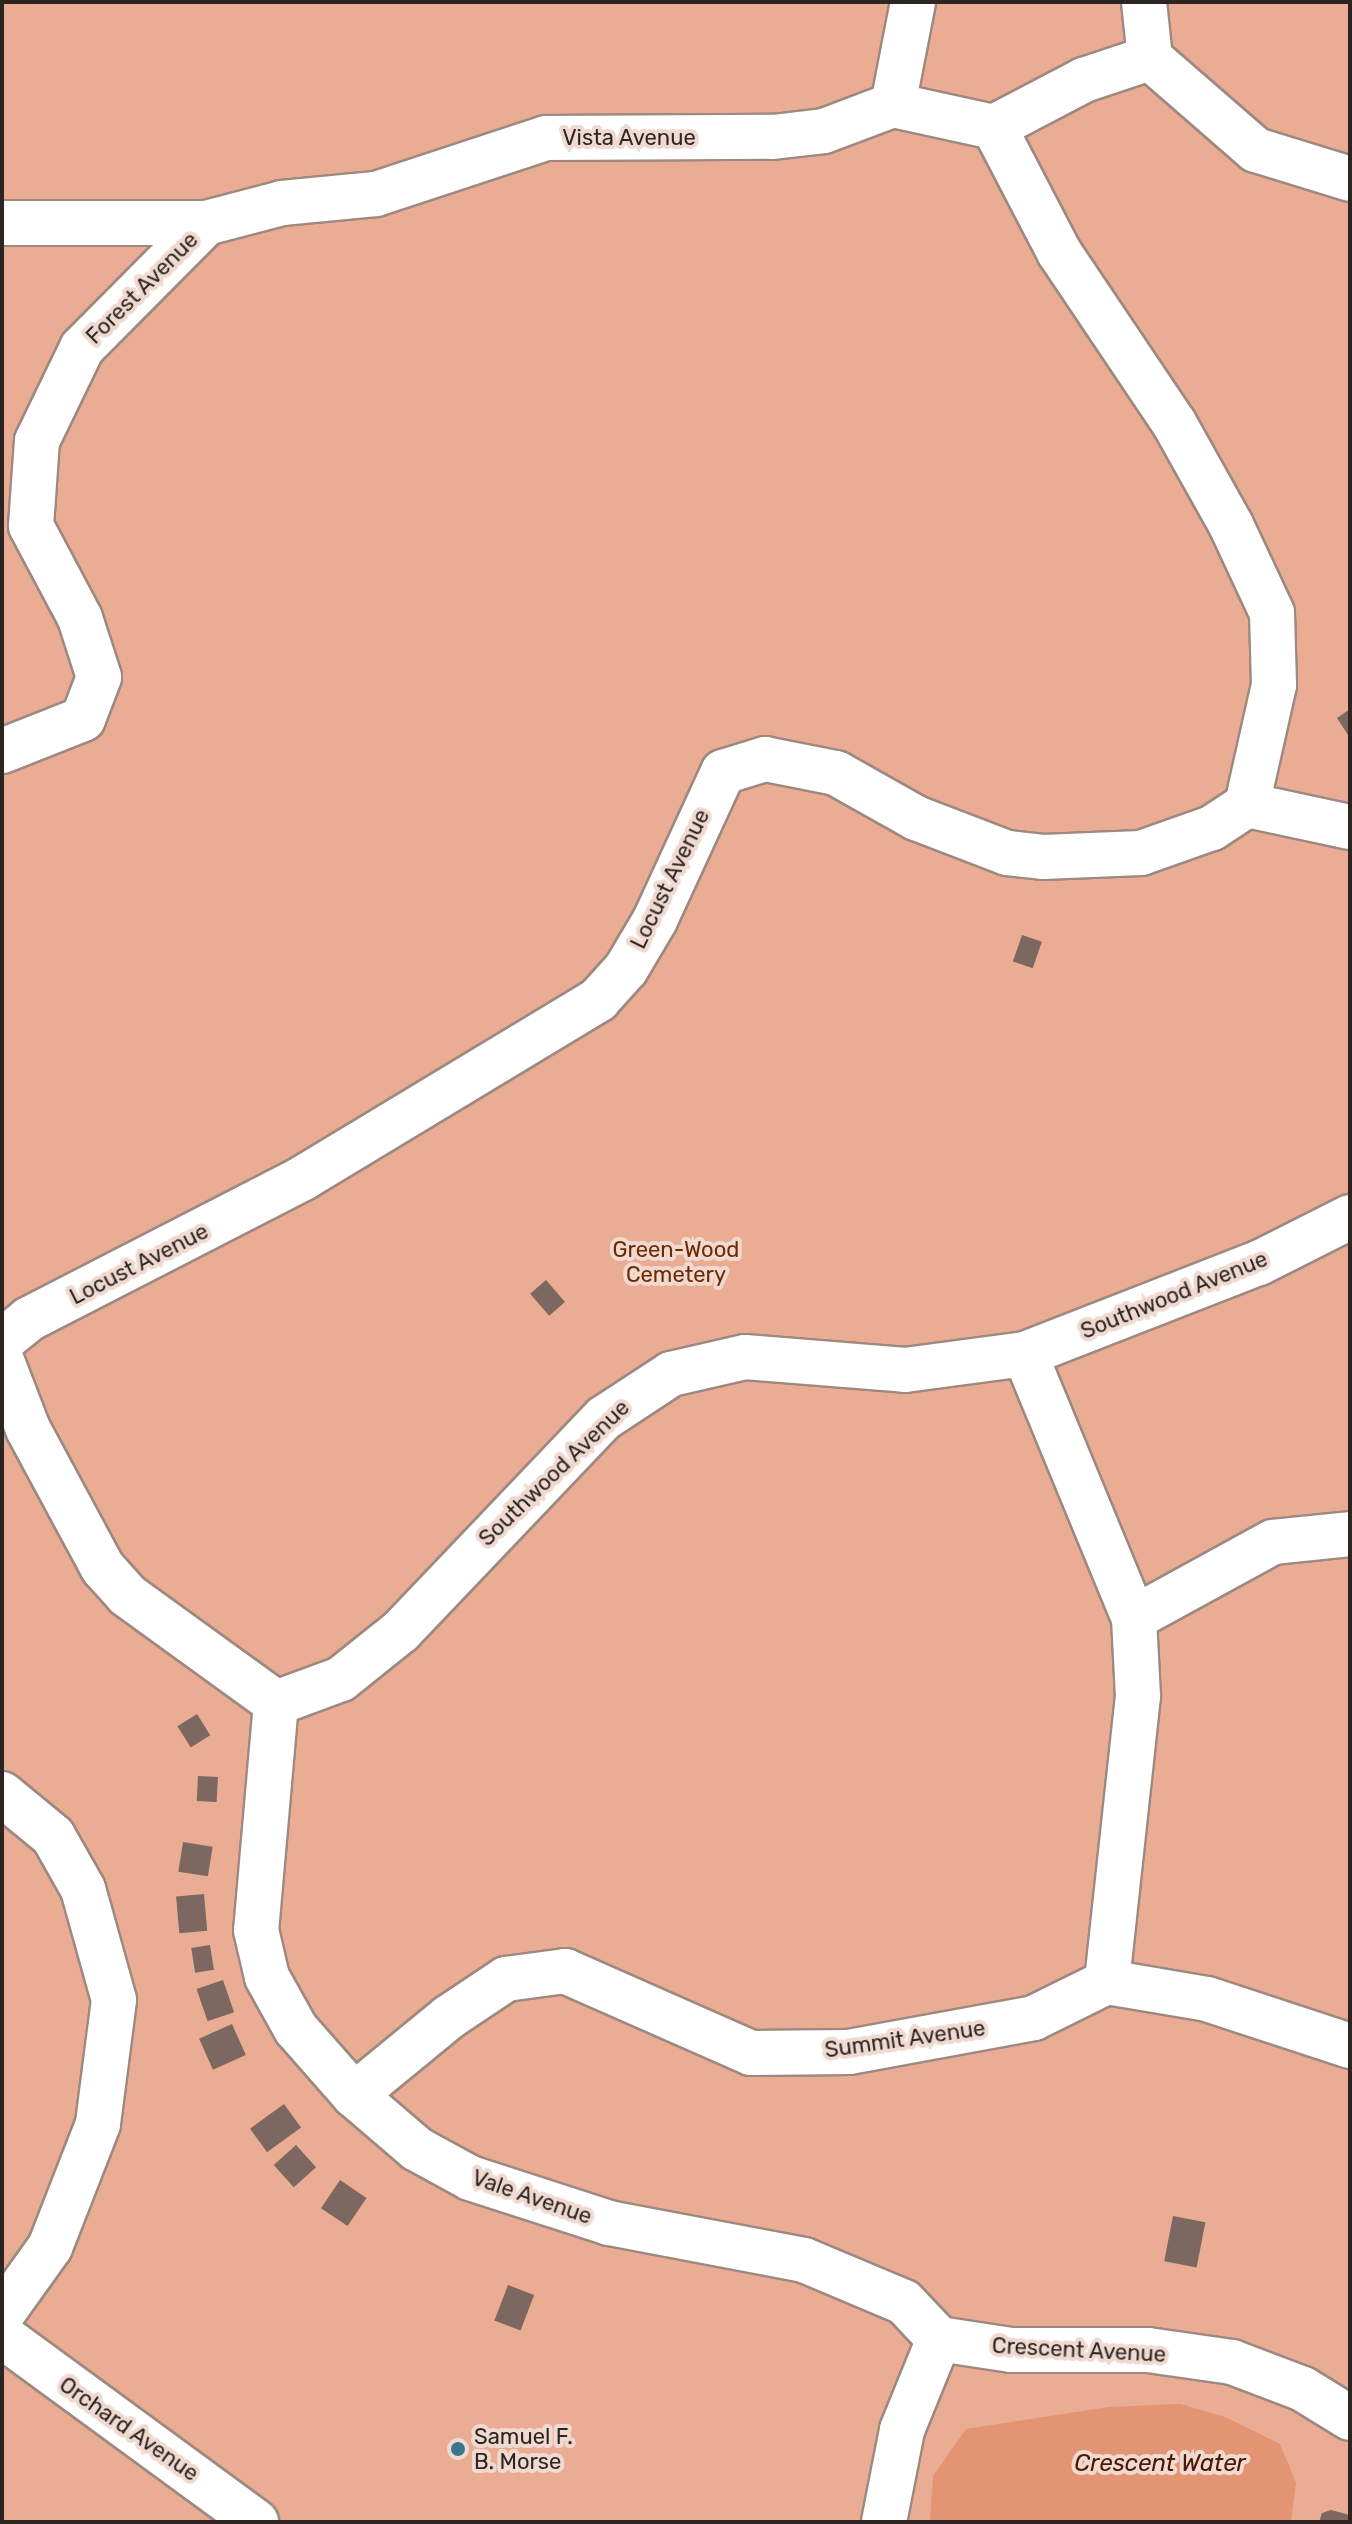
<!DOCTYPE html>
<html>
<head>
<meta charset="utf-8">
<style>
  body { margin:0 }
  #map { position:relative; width:1352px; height:2524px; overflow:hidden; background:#efd9d0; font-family:Rubik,sans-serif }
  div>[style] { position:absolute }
  .green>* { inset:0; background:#eaac92; transform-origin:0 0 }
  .water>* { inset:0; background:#e39472 }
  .building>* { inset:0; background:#7c6860; transform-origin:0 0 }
  .roads { filter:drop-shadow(2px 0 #9d8981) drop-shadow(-2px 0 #9d8981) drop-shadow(0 2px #9d8981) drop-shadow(0 -2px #9d8981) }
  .minor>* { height:44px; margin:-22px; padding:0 22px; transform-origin:22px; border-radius:22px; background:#fff }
  .dots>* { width:22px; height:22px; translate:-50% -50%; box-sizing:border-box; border:4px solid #efd9d0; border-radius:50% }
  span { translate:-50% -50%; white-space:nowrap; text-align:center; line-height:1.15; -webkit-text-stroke:8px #efd9d0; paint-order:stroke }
  .street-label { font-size:22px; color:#2d2521 }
  .park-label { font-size:22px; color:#6f2901 }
  .poi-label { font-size:22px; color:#2d2521 }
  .left { translate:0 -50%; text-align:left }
  .water-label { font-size:24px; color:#491901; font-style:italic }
  .frame { position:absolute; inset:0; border:4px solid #2d2521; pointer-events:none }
</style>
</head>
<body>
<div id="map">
  <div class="green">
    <i style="left:2px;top:2px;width:1348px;height:2520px"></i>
  </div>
  <div class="water">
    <i style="clip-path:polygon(1180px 2404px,1225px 2417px,1280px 2444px,1296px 2483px,1291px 2522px,930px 2522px,933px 2476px,966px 2429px,1109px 2407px)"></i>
  </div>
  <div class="building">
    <i style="clip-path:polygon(1350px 709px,1350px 738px,1337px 718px)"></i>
    <i style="left:1022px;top:935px;width:21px;height:28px;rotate:19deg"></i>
    <i style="left:546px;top:1280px;width:29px;height:21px;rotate:49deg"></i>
    <i style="left:197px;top:1714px;width:25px;height:23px;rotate:58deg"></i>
    <i style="left:198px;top:1776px;width:20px;height:25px;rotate:3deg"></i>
    <i style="left:183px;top:1842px;width:30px;height:30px;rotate:9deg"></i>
    <i style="left:204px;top:1894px;width:37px;height:28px;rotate:85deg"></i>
    <i style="left:210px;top:1945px;width:25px;height:19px;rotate:81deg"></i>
    <i style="left:223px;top:1980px;width:34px;height:28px;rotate:71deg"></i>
    <i style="left:232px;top:2024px;width:34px;height:36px;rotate:66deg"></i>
    <i style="left:284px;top:2104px;width:29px;height:42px;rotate:54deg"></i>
    <i style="left:296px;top:2145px;width:30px;height:30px;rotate:48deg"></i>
    <i style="left:340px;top:2180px;width:32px;height:34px;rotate:34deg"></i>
    <i style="left:1173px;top:2216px;width:33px;height:46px;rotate:11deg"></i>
    <i style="left:508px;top:2285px;width:28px;height:38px;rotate:21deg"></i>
    <i style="clip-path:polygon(1331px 2510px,1350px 2515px,1350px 2522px,1319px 2522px,1322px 2513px)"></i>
  </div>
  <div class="roads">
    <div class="minor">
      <i style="left:1144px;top:2px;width:56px;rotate:83.9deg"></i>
      <i style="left:1150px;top:58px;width:140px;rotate:41deg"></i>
      <i style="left:1256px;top:150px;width:98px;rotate:17.1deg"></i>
      <i style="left:893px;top:105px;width:105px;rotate:-79deg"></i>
      <i style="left:994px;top:127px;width:141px;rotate:62.5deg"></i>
      <i style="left:1059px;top:252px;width:206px;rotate:56.1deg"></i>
      <i style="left:1174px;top:423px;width:117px;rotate:60.8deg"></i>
      <i style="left:1231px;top:525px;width:97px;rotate:65deg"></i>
      <i style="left:1272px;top:613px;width:72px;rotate:88.4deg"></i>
      <i style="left:1274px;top:685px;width:123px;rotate:102.7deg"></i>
      <i style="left:2px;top:223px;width:204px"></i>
      <i style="left:206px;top:223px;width:79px;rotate:-14.7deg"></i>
      <i style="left:282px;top:203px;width:94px;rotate:-5.5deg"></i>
      <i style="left:376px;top:194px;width:179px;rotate:-18.2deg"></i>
      <i style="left:546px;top:138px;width:227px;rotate:-0.3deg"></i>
      <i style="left:773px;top:137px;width:51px;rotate:-6.7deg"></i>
      <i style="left:824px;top:131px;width:74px;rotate:-20.6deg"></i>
      <i style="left:893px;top:105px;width:103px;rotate:12.3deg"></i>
      <i style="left:994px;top:127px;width:102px;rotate:-27.6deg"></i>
      <i style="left:1084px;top:80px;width:70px;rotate:-18.4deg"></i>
      <i style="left:2px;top:751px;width:87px;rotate:-21.6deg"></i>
      <i style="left:83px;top:719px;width:45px;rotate:-69.1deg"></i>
      <i style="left:99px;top:677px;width:62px;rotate:-107.9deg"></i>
      <i style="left:80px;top:618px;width:104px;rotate:-118deg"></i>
      <i style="left:31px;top:526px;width:85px;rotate:-86deg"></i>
      <i style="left:37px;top:441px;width:103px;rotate:-64.2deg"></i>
      <i style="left:82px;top:348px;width:176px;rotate:-45.2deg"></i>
      <i style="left:2px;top:1341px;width:35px;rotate:-39deg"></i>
      <i style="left:29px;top:1319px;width:308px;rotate:-27.2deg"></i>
      <i style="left:303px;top:1178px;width:345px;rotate:-31.1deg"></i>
      <i style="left:598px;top:1000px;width:42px;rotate:-47.9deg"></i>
      <i style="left:626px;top:969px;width:57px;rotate:-59.4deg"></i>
      <i style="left:655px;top:920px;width:163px;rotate:-65.3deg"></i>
      <i style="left:723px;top:772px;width:44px;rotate:-17.2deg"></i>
      <i style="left:765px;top:759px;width:72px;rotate:11.2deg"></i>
      <i style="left:836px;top:773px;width:92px;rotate:29.4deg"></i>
      <i style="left:916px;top:818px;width:97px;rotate:21deg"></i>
      <i style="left:1007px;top:853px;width:36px;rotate:6deg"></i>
      <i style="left:1043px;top:857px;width:98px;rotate:-2.3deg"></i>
      <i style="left:1141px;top:853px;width:75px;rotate:-19.4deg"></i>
      <i style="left:1212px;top:828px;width:42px;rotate:-33.3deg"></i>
      <i style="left:1247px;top:805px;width:105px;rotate:12.1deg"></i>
      <i style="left:1025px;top:1354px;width:286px;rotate:67.6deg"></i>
      <i style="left:1134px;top:1618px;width:78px;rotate:87.1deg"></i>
      <i style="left:1138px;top:1696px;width:288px;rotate:96.2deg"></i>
      <i style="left:2px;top:1361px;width:73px;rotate:69.1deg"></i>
      <i style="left:28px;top:1429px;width:158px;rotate:61.7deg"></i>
      <i style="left:103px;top:1568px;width:36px;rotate:48deg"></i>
      <i style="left:127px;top:1595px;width:184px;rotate:35.9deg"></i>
      <i style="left:276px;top:1703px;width:69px;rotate:-20.3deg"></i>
      <i style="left:341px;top:1679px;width:77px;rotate:-38.7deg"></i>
      <i style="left:401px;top:1631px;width:294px;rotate:-46.4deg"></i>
      <i style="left:604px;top:1418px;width:80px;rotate:-33.3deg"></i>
      <i style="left:671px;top:1374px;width:76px;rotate:-12.9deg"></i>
      <i style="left:745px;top:1357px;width:161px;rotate:4.6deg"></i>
      <i style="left:905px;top:1370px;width:121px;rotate:-7.6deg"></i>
      <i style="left:1025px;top:1354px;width:251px;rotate:-21.3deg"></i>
      <i style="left:1259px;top:1263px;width:102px;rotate:-26.8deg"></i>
      <i style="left:1134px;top:1618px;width:158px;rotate:-28.7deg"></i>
      <i style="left:1273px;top:1542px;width:77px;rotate:-5.9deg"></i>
      <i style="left:276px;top:1703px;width:228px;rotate:95deg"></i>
      <i style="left:256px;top:1930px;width:48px;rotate:76.8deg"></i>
      <i style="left:267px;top:1977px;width:60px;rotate:60.9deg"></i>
      <i style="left:296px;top:2029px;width:88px;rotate:48.7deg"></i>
      <i style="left:354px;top:2095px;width:83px;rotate:40.6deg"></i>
      <i style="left:417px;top:2149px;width:60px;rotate:28.7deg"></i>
      <i style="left:470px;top:2178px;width:146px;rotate:17.9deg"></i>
      <i style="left:609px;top:2223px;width:198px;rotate:10.7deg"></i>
      <i style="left:804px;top:2260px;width:108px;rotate:22.8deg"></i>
      <i style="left:904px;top:2302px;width:51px;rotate:46.6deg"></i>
      <i style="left:2px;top:1794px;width:66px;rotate:39.5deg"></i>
      <i style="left:53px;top:1836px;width:61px;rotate:60.5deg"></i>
      <i style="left:83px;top:1889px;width:115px;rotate:74.4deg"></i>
      <i style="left:114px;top:2000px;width:125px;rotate:97.4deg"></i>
      <i style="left:98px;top:2124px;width:132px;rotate:111.3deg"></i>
      <i style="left:50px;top:2247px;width:82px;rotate:125.6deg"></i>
      <i style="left:354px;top:2095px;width:123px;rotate:-39.4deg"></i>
      <i style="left:449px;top:2017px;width:69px;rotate:-33.7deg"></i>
      <i style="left:506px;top:1979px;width:60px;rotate:-7.7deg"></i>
      <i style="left:565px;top:1971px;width:203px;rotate:23.8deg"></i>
      <i style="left:751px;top:2053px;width:98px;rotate:-0.6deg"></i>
      <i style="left:849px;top:2052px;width:188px;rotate:-10.4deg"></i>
      <i style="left:1034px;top:2018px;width:81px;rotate:-26.3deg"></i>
      <i style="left:1107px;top:1982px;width:101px;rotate:9.6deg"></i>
      <i style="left:1207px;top:1999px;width:151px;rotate:18.2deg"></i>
      <i style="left:2px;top:2336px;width:315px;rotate:36.2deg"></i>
      <i style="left:939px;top:2339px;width:73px;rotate:8.7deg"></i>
      <i style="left:1011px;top:2350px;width:137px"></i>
      <i style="left:1148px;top:2350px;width:85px;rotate:8.1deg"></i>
      <i style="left:1232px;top:2362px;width:76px;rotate:20.8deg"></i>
      <i style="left:1303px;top:2389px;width:55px;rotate:31.7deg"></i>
      <i style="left:884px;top:2522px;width:94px;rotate:-78.9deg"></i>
      <i style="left:902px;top:2430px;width:98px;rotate:-67.9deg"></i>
    </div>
  </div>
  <div class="dots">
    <i style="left:458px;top:2449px;background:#3a778d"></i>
  </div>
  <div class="street-label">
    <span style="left:629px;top:138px">Vista Avenue</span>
    <span style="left:142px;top:288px;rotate:-45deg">Forest Avenue</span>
    <span style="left:670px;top:879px;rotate:-64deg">Locust Avenue</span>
    <span style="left:139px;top:1264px;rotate:-27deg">Locust Avenue</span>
    <span style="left:1174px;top:1295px;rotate:-22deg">Southwood Avenue</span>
    <span style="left:554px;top:1473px;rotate:-44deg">Southwood Avenue</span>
    <span style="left:905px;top:2039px;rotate:-8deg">Summit Avenue</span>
    <span style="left:532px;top:2197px;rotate:19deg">Vale Avenue</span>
    <span style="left:1079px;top:2350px;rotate:3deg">Crescent Avenue</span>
    <span style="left:129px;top:2429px;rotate:35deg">Orchard Avenue</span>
  </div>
  <div class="park-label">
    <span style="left:676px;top:1262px">Green-Wood<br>Cemetery</span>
  </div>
  <div class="poi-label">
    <span class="left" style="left:474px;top:2449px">Samuel F.<br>B. Morse</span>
  </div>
  <div class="water-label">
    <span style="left:1160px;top:2464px">Crescent Water</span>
  </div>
  <div class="frame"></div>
</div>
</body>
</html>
